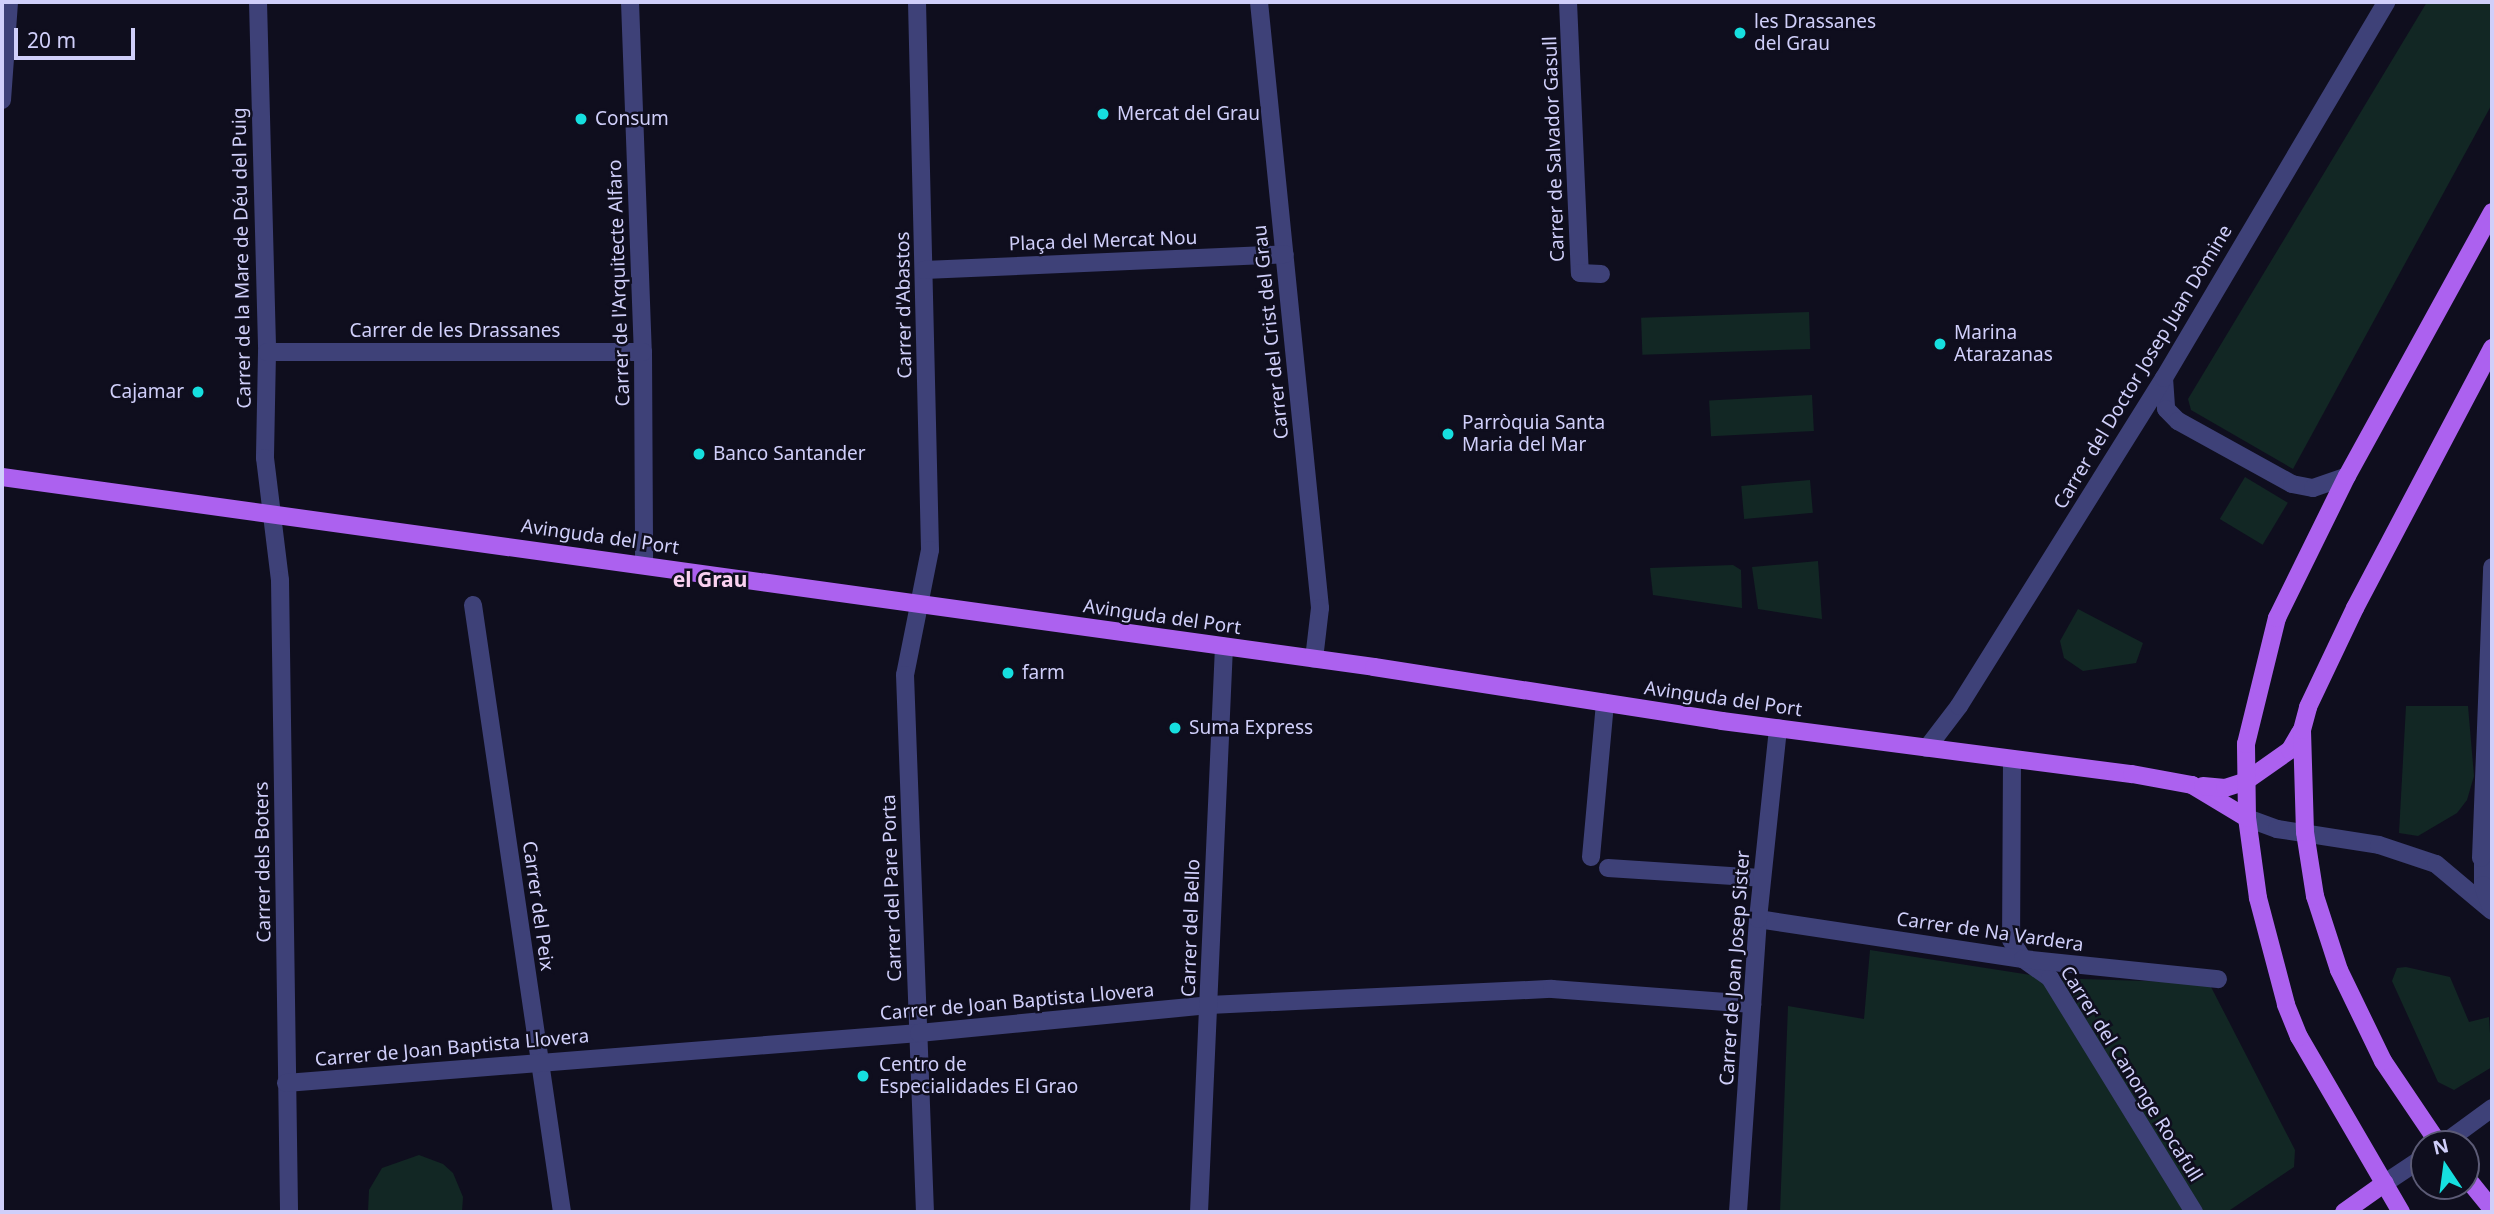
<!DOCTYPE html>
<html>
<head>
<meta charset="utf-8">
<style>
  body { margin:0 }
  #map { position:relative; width:2494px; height:1214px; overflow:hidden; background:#0f0e1e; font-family:"Noto Sans",sans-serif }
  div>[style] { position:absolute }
  .green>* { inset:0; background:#122724; transform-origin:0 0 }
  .minor>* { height:18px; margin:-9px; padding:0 9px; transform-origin:9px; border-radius:9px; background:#3e4178 }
  .major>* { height:18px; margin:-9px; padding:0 9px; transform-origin:9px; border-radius:9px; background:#ac61ef }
  .dots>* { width:19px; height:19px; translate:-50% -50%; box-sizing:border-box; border:4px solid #0f0e1e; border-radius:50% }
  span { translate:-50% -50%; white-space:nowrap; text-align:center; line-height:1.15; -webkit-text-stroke:5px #0f0e1e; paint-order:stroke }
  .poi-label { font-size:19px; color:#d0cffa }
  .left { translate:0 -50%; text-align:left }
  .right { translate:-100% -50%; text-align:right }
  .street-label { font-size:19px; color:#d0cffa }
  .neighbourhood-label { font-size:21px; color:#fad1f0; font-weight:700 }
  .frame { position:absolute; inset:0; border:4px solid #d0cffa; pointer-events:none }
  .north { position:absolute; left:2410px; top:1130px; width:70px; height:70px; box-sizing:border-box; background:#0f0e1e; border:2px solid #5c5b76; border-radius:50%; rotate:347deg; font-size:19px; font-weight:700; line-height:28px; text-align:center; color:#d0cffa }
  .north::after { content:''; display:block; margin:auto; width:24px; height:32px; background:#16dfdf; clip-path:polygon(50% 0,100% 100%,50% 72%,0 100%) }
  .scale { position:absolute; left:14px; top:28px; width:121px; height:32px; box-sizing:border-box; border:4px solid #d0cffa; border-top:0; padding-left:9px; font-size:21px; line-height:24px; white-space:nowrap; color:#d0cffa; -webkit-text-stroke:5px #0f0e1e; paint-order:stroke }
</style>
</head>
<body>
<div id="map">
  <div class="green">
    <i style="clip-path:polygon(2427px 2px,2492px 2px,2492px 104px,2293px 469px,2191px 410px,2188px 399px)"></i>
    <i style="left:1809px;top:312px;width:37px;height:168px;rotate:88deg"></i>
    <i style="left:1812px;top:395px;width:36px;height:103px;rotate:87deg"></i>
    <i style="left:2245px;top:477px;width:50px;height:49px;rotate:31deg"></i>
    <i style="left:1810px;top:480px;width:33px;height:69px;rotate:85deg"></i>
    <i style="clip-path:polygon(1818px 561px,1822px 619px,1758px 609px,1752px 567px)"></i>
    <i style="clip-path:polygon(1733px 565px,1741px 570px,1742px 608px,1653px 595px,1650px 568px)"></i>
    <i style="clip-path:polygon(2078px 609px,2143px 643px,2136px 663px,2083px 671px,2064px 658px,2060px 641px)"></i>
    <i style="clip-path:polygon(2406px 706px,2468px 706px,2474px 776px,2467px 800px,2457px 813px,2418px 836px,2399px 833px)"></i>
    <i style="clip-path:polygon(1870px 950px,2050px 978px,2209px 983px,2295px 1150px,2294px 1167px,2227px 1212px,1780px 1212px,1788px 1006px,1864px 1019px)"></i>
    <i style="clip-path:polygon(2406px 967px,2450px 977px,2469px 1022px,2489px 1017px,2492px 1067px,2454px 1090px,2438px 1082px,2392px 981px,2397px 968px)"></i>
    <i style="clip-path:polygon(419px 1155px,443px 1164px,453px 1173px,463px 1197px,462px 1212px,368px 1212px,369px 1190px,382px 1168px)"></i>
  </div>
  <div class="minor">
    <i style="left:258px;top:2px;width:350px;rotate:88.5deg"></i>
    <i style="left:267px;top:352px;width:106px;rotate:91.1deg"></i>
    <i style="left:265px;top:458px;width:123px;rotate:83deg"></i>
    <i style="left:280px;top:580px;width:632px;rotate:89.18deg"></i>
    <i style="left:630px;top:2px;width:350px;rotate:87.9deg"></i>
    <i style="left:643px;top:352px;width:212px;rotate:89.7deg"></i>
    <i style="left:917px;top:2px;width:548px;rotate:88.64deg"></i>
    <i style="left:930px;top:550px;width:127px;rotate:101.3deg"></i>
    <i style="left:905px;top:675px;width:537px;rotate:87.87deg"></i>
    <i style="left:1259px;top:2px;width:609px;rotate:84.25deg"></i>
    <i style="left:1320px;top:608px;width:51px;rotate:96.7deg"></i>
    <i style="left:1568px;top:2px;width:271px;rotate:87.5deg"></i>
    <i style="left:1580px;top:273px;width:21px;rotate:3deg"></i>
    <i style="left:2px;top:100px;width:98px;rotate:-85.9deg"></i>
    <i style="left:924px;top:270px;width:361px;rotate:-2.5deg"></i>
    <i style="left:267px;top:352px;width:376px"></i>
    <i style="left:2164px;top:378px;width:31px;rotate:86deg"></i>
    <i style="left:2166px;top:409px;width:17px;rotate:45deg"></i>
    <i style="left:2178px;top:421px;width:130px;rotate:28.9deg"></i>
    <i style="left:2292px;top:484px;width:21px;rotate:11deg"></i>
    <i style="left:2313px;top:488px;width:36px;rotate:-19deg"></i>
    <i style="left:473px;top:605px;width:613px;rotate:81.66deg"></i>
    <i style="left:1927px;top:748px;width:53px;rotate:-52.7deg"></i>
    <i style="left:1959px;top:706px;width:387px;rotate:-58deg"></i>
    <i style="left:2164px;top:378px;width:437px;rotate:-59.4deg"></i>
    <i style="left:2012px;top:759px;width:181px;rotate:90.3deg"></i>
    <i style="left:2011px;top:940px;width:22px;rotate:58deg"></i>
    <i style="left:2023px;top:959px;width:33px;rotate:35deg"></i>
    <i style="left:2050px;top:978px;width:275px;rotate:58.4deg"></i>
    <i style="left:2247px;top:818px;width:32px;rotate:20deg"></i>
    <i style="left:2277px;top:829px;width:103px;rotate:8.9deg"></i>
    <i style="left:2379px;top:845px;width:60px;rotate:18.4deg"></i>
    <i style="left:2436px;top:864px;width:73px;rotate:40deg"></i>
    <i style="left:2483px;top:847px;width:38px;rotate:90deg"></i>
    <i style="left:2483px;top:885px;width:24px;rotate:71deg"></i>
    <i style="left:1591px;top:857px;width:155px;rotate:-84.8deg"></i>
    <i style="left:2481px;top:858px;width:291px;rotate:-87.8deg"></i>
    <i style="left:1608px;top:868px;width:153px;rotate:3.7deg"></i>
    <i style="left:1758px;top:919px;width:268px;rotate:8.6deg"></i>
    <i style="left:2023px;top:959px;width:196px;rotate:5.9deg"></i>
    <i style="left:286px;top:1083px;width:635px;rotate:-4.52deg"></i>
    <i style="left:919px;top:1033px;width:291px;rotate:-5.5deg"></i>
    <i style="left:1209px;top:1005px;width:343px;rotate:-2.7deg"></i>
    <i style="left:1552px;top:989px;width:201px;rotate:4.3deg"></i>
    <i style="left:2443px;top:1144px;width:61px;rotate:-36.3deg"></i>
    <i style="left:2385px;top:1183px;width:47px;rotate:-33.7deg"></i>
    <i style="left:1199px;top:1212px;width:566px;rotate:-87.47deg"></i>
    <i style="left:1738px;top:1212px;width:294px;rotate:-86.1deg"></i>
    <i style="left:1758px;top:919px;width:192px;rotate:-84deg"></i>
  </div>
  <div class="major">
    <i style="left:2px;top:477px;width:1385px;rotate:7.88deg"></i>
    <i style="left:1374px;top:667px;width:352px;rotate:8.8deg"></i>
    <i style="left:1722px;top:721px;width:413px;rotate:7.4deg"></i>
    <i style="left:2132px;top:774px;width:61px;rotate:10.4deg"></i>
    <i style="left:2192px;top:785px;width:64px;rotate:31deg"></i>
    <i style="left:2203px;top:786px;width:22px;rotate:5deg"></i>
    <i style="left:2225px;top:788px;width:22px;rotate:-18deg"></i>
    <i style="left:2246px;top:781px;width:54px;rotate:-35.2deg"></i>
    <i style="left:2290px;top:750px;width:20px;rotate:-60deg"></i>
    <i style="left:2439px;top:1144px;width:100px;rotate:-124deg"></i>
    <i style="left:2383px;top:1061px;width:101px;rotate:-115.8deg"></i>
    <i style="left:2339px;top:970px;width:78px;rotate:-108deg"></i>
    <i style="left:2315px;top:896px;width:65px;rotate:-98.9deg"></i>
    <i style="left:2305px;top:832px;width:102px;rotate:-91.7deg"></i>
    <i style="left:2302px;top:730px;width:24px;rotate:-75deg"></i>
    <i style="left:2308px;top:707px;width:110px;rotate:-64.6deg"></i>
    <i style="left:2355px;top:608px;width:294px;rotate:-62.2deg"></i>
    <i style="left:2466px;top:1177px;width:41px;rotate:50.9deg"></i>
    <i style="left:2344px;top:1212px;width:50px;rotate:-35.3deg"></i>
    <i style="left:2401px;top:1212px;width:203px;rotate:-120.2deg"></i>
    <i style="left:2299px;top:1037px;width:35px;rotate:-112deg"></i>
    <i style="left:2286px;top:1004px;width:110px;rotate:-104.8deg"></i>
    <i style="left:2258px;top:898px;width:81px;rotate:-97.8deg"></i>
    <i style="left:2247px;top:818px;width:74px;rotate:-90.8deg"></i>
    <i style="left:2246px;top:744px;width:130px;rotate:-76.2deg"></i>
    <i style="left:2277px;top:618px;width:158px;rotate:-63.8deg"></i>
    <i style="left:2347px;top:476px;width:301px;rotate:-61.2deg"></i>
  </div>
  <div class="dots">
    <i style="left:1740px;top:33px;background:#16dfdf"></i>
    <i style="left:1103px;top:114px;background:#16dfdf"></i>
    <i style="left:581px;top:119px;background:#16dfdf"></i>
    <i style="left:1940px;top:344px;background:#16dfdf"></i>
    <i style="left:198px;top:392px;background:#16dfdf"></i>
    <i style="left:1448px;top:434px;background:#16dfdf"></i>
    <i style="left:699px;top:454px;background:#16dfdf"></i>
    <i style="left:1008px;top:673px;background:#16dfdf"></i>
    <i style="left:1175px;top:728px;background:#16dfdf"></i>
    <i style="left:863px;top:1076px;background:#16dfdf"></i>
  </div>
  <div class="poi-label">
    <span class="left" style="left:1754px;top:33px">les Drassanes<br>del Grau</span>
    <span class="left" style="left:1117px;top:114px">Mercat del Grau</span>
    <span class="left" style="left:595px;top:119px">Consum</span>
    <span class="left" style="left:1954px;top:344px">Marina<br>Atarazanas</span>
    <span class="right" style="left:184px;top:392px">Cajamar</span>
    <span class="left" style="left:1462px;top:434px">Parròquia Santa<br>Maria del Mar</span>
    <span class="left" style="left:713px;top:454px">Banco Santander</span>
    <span class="left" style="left:1022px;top:673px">farm</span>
    <span class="left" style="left:1189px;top:728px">Suma Express</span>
    <span class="left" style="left:879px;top:1076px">Centro de<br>Especialidades El Grao</span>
  </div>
  <div class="street-label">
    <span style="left:1554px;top:149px;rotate:-92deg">Carrer de Salvador Gasull</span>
    <span style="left:1103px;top:241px;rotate:-2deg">Plaça del Mercat Nou</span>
    <span style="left:242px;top:258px;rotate:-91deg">Carrer de la Mare de Déu del Puig</span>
    <span style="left:619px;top:283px;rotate:-92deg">Carrer de l'Arquitecte Alfaro</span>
    <span style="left:904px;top:305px;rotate:-91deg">Carrer d'Abastos</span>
    <span style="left:455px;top:331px">Carrer de les Drassanes</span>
    <span style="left:1271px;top:332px;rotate:-96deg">Carrer del Crist del Grau</span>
    <span style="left:2143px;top:367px;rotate:-59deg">Carrer del Doctor Josep Juan Dòmine</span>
    <span style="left:600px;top:537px;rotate:8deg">Avinguda del Port</span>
    <span style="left:1162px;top:617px;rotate:8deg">Avinguda del Port</span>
    <span style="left:1723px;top:699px;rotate:8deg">Avinguda del Port</span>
    <span style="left:263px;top:862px;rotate:-91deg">Carrer dels Boters</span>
    <span style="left:892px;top:888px;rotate:-92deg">Carrer del Pare Porta</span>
    <span style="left:538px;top:906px;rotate:82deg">Carrer del Peix</span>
    <span style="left:1191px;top:928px;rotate:-88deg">Carrer del Bello</span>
    <span style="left:1990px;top:932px;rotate:8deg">Carrer de Na Vardera</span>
    <span style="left:1735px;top:968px;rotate:-86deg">Carrer de Joan Josep Sister</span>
    <span style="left:1017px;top:1002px;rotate:-5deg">Carrer de Joan Baptista Llovera</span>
    <span style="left:452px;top:1048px;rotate:-5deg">Carrer de Joan Baptista Llovera</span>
    <span style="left:2131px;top:1074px;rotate:58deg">Carrer del Canonge Rocafull</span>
  </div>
  <div class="neighbourhood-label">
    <span style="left:710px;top:579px">el Grau</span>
  </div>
  <div class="frame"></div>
  <div class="north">N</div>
  <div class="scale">20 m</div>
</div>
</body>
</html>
